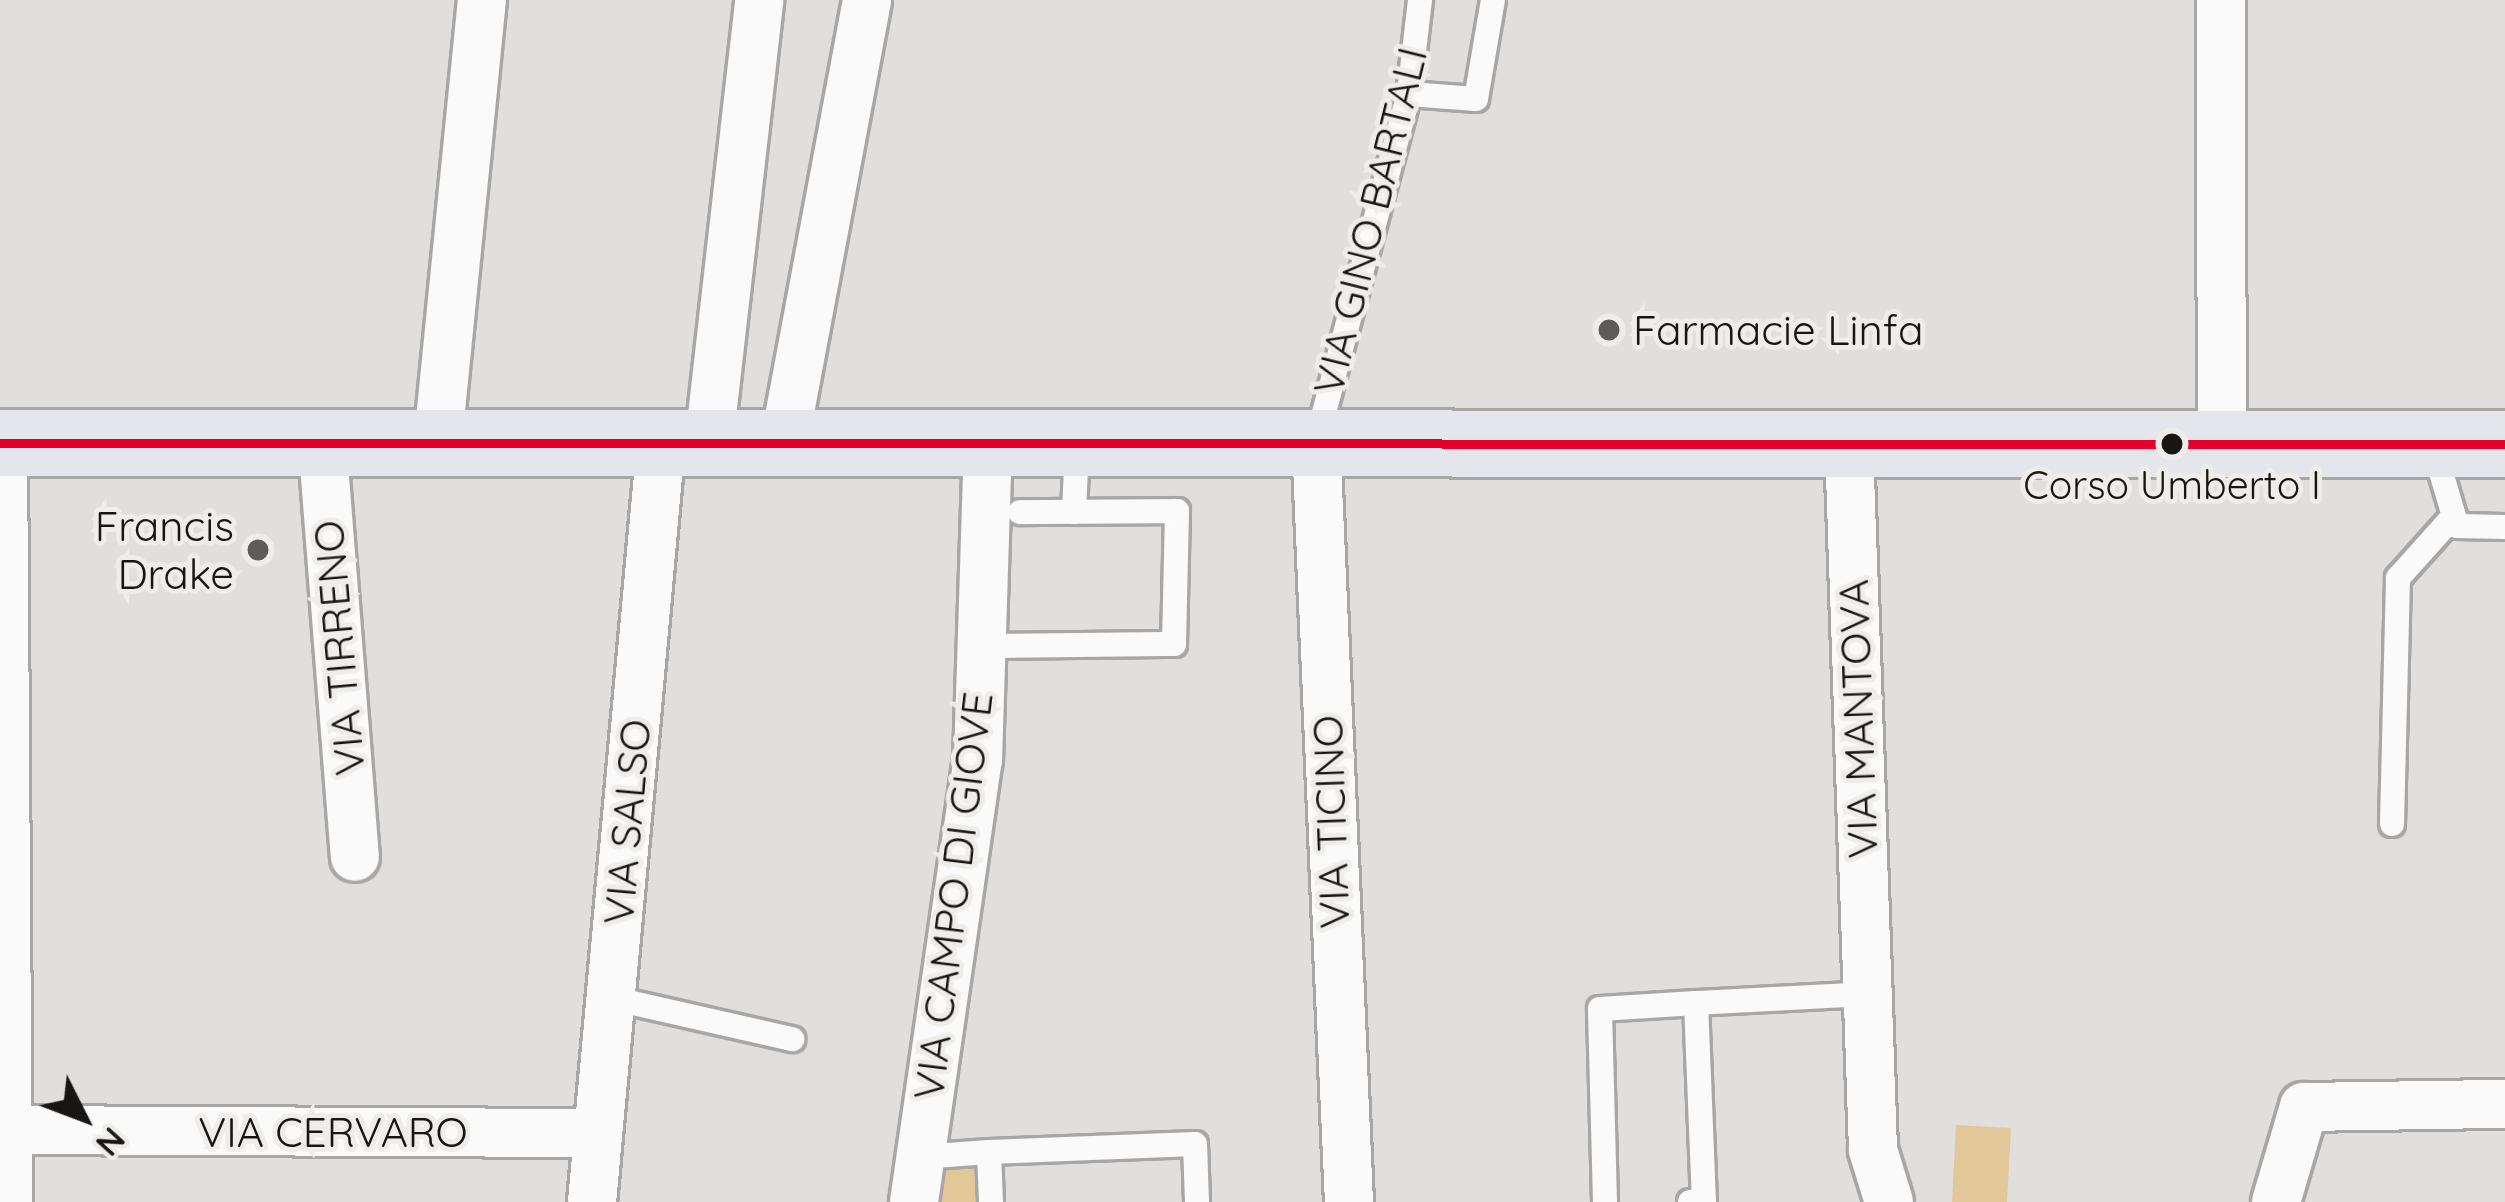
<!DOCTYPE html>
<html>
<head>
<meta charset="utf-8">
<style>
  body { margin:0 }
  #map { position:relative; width:2505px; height:1202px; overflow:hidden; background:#e1dfdd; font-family:Quicksand,sans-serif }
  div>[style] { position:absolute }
  .green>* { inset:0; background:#e2c799; transform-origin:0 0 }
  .roads { filter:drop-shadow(3px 0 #a8a7a6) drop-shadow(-3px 0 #a8a7a6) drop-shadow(0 3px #a8a7a6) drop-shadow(0 -3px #a8a7a6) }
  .service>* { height:24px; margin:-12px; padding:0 12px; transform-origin:12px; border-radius:12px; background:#fafafa }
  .minor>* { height:48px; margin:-24px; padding:0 24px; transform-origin:24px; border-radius:24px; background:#fafafa }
  .primary>* { height:66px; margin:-33px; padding:0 33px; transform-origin:33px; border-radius:33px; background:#e4e6eb }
  .bus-1>* { height:9px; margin:-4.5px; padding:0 4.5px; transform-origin:4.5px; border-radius:4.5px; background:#e4002b }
  .dots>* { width:33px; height:33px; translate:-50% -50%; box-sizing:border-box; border:6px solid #efedea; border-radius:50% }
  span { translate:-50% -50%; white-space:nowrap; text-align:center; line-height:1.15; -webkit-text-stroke:10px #efedea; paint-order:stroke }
  .bus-label { font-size:39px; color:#171615 }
  .street-label { font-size:42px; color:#171615 }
  .poi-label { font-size:42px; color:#171615 }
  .left { translate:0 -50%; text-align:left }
  .right { translate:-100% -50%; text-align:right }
  .north { position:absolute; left:24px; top:1058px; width:120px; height:120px; -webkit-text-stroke:9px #efedea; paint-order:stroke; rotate:132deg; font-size:33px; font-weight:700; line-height:48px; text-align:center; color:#171615 }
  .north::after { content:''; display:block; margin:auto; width:42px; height:54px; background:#171615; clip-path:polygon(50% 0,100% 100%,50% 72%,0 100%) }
</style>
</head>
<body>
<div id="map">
  <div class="green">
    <i style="left:1956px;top:1125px;width:55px;height:77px;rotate:3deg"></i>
    <i style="clip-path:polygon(978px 1162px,979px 1202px,930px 1202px,936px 1164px)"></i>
  </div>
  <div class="roads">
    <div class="service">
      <i style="left:1409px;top:94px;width:67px;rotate:4.3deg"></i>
      <i style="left:1476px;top:99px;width:100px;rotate:-80.3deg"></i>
      <i style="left:1317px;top:439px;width:357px;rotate:-75.1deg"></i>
      <i style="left:1409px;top:94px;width:95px;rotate:-83.3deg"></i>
      <i style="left:2434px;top:449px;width:80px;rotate:73.4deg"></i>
      <i style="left:2457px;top:526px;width:48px;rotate:1.2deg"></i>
      <i style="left:1074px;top:512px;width:65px;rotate:-87.4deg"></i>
      <i style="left:982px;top:646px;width:192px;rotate:-0.6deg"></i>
      <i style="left:1174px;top:644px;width:133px;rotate:-88.7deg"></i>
      <i style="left:1177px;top:511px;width:157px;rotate:179.6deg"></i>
      <i style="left:2392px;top:824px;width:246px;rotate:-88.6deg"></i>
      <i style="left:2398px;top:578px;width:79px;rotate:-48.1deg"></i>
      <i style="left:611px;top:998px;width:186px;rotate:12.8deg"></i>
      <i style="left:1696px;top:1003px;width:172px;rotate:-3deg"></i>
      <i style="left:920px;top:1157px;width:69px;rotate:-4.1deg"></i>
      <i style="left:991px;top:1202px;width:50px;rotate:-92.3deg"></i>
      <i style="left:989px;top:1152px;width:206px;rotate:-2.2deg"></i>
      <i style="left:1195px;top:1144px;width:58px;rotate:88deg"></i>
      <i style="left:1605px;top:1202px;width:193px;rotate:-91.5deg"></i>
      <i style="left:1600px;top:1009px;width:96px;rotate:-3.6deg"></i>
      <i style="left:1696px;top:1003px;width:198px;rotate:87.7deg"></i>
      <i style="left:1704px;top:1201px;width:14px;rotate:176deg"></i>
    </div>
    <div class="minor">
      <i style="left:2221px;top:0;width:441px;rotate:89.9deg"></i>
      <i style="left:322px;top:439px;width:419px;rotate:85.5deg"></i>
      <i style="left:438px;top:440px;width:442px;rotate:-84.3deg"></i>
      <i style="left:1316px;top:441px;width:762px;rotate:87.52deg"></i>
      <i style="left:709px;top:442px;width:445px;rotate:-83.5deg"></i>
      <i style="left:3px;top:443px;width:759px;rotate:89.62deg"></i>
      <i style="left:784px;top:444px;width:452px;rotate:-79.4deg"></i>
      <i style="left:1849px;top:445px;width:705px;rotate:88.05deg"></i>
      <i style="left:1873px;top:1150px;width:54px;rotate:72.9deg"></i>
      <i style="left:7px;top:1130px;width:580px;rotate:0.3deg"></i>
      <i style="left:592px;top:1202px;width:763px;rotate:-84.81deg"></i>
      <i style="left:914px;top:1202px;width:447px;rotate:-81.8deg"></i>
      <i style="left:978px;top:760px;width:315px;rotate:-88.2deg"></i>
      <i style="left:2276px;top:1202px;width:99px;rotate:-73.6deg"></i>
      <i style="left:2304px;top:1107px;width:201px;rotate:-0.9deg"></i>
    </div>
    <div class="primary">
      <i style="left:0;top:443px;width:2505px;rotate:0.02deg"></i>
    </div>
  </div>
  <div class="bus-1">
    <i style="left:0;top:443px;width:2505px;rotate:0.02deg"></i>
  </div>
  <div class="dots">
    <i style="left:1609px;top:330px;background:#5e5c5b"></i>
    <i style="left:2172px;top:444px;background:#171615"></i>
    <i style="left:258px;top:550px;background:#5e5c5b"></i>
  </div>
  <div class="bus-label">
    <span style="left:2172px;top:485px">Corso Umberto I</span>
  </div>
  <div class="street-label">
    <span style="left:1370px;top:221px;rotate:-76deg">VIA GINO BARTALI</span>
    <span style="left:339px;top:648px;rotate:-95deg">VIA TIRRENO</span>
    <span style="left:1858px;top:719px;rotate:-92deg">VIA MANTOVA</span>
    <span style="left:627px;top:822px;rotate:-85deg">VIA SALSO</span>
    <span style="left:1331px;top:822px;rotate:-92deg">VIA TICINO</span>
    <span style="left:953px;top:896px;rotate:-83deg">VIA CAMPO DI GIOVE</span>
    <span style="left:333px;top:1132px">VIA CERVARO</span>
  </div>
  <div class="poi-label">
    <span class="left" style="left:1633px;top:330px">Farmacie Linfa</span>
    <span class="right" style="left:234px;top:550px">Francis<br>Drake</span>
  </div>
  <div class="north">N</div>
</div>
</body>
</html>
